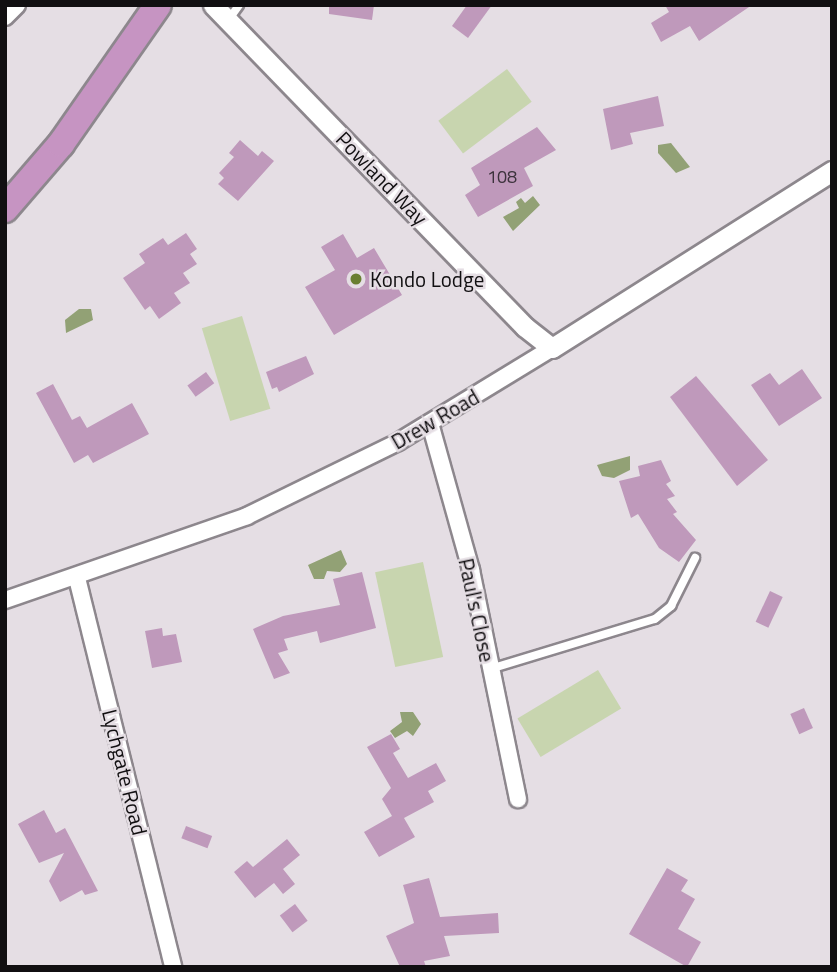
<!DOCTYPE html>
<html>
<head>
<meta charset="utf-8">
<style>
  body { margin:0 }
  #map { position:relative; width:837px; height:972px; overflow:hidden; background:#e5dee4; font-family:"Titillium Web",sans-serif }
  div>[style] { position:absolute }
  .green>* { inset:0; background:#c8d5af; transform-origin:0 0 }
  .water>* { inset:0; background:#92a175 }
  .building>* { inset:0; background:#bf99bb; transform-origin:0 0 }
  .roads { filter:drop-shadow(2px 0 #8d878d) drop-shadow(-2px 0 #8d878d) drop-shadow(0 2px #8d878d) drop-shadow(0 -2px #8d878d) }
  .service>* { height:8px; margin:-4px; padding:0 4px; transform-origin:4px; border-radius:4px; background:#fff }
  .minor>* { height:16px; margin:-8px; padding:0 8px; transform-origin:8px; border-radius:8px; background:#fff }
  .tertiary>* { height:19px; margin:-9.5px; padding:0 9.5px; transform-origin:9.5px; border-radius:9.5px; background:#fff }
  .trunk>* { height:26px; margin:-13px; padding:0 13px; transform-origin:13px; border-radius:13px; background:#c694c2 }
  .dots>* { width:19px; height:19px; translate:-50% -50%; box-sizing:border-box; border:4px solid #e5dee4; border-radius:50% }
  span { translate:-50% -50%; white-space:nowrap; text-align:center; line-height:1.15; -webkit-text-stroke:5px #e5dee4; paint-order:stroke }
  .number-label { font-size:18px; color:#3c323c }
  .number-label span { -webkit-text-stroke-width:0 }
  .street-label { font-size:21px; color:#110f11 }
  .poi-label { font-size:21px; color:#110f11 }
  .left { translate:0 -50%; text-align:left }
  .frame { position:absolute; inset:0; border:7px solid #110f11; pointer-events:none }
</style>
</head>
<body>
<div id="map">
  <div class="green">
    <i style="left:507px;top:69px;width:41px;height:86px;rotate:53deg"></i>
    <i style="left:242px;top:316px;width:97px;height:42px;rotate:73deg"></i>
    <i style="left:423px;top:562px;width:97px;height:49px;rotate:78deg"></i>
    <i style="left:598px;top:670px;width:45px;height:94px;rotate:59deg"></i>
  </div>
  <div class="water">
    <i style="clip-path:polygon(671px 143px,690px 167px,676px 173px,658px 153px,658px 145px)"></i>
    <i style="clip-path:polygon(533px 196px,540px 205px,513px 231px,503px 217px,519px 208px,516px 202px,521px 198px,525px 203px)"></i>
    <i style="clip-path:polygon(79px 309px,91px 309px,93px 320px,66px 333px,65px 320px)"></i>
    <i style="clip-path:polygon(630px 456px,630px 470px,614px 478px,602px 476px,597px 465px)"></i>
    <i style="clip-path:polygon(341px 550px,347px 564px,340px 572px,327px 571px,324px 579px,314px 579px,308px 565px)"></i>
    <i style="clip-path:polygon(400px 712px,413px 712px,421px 724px,413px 736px,407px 731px,395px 738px,390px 731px,402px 722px)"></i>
  </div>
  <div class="building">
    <i style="clip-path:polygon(329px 5px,374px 5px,372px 20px,329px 14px)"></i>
    <i style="clip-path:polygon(467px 5px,492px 5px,468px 38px,452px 26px)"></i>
    <i style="clip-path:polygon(665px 5px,752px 5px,699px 41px,690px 26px,661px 42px,651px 23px,669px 12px)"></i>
    <i style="clip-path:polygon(658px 96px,664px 126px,630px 133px,633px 144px,611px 150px,603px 109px)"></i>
    <i style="clip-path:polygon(537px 127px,556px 150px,524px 168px,533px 186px,478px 217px,465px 195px,480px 185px,471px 168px)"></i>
    <i style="clip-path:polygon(240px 140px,258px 156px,262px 151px,274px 161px,238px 201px,218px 184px,224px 178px,219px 173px,234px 157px,229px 153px)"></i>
    <i style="clip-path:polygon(186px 233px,197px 249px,190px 254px,197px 264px,183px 273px,190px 283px,174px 293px,181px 303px,159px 319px,150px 306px,145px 310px,123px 278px,145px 263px,139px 254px,163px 238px,168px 245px)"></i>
    <i style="clip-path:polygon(343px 234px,357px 258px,374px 248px,402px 295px,334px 335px,305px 287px,335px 270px,321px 247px)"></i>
    <i style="clip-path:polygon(306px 356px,314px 374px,279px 392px,277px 387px,272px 389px,266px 372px)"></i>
    <i style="clip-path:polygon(802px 369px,822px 398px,779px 426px,751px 385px,770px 373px,779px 385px)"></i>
    <i style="left:206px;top:372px;width:14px;height:23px;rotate:54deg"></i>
    <i style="clip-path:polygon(696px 376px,768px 460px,737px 486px,670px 397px)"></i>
    <i style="clip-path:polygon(53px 384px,72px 420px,80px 416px,87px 428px,132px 403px,149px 434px,93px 463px,88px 455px,74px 463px,36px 393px)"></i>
    <i style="clip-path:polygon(661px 460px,671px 481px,666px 484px,675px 496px,667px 499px,677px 512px,673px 514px,696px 540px,679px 562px,659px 548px,638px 514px,631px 518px,619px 481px,640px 476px,638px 466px)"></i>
    <i style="clip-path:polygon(362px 572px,376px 628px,320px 643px,317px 631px,284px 639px,288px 650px,278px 653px,290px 673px,274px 679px,253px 629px,283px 616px,340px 605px,333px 579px)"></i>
    <i style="left:770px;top:591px;width:14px;height:34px;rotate:25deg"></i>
    <i style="clip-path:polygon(162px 628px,163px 636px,176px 634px,182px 662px,152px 668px,145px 631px)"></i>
    <i style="left:804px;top:708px;width:22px;height:15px;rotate:66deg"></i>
    <i style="clip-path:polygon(391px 734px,400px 749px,393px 753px,408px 778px,436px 763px,446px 781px,428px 791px,434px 802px,404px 818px,415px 837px,379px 857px,364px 832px,392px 816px,382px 799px,391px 788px,367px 747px)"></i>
    <i style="clip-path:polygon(44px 810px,56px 833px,65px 828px,98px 891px,85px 895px,82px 890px,60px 902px,49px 881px,64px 853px,39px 863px,18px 824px)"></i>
    <i style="left:186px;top:826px;width:28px;height:13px;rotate:21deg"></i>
    <i style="clip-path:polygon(287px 839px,300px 855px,283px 869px,295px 884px,283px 894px,274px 883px,255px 898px,234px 872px,247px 861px,253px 867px)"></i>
    <i style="clip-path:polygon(667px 868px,688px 880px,681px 891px,695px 899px,678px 929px,701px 942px,687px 967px,629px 934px)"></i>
    <i style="clip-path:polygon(429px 878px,440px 917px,498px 913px,499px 933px,444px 936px,450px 956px,424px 961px,426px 967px,400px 967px,386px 936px,414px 923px,403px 885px)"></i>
    <i style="left:295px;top:904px;width:21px;height:19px;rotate:53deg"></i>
  </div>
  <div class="roads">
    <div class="service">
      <i style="left:229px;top:19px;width:17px;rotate:-54deg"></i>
      <i style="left:490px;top:669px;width:172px;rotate:-16.9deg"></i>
      <i style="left:655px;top:619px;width:21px;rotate:-39deg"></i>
      <i style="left:671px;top:606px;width:54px;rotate:-63.4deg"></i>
    </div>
    <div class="minor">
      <i style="left:5px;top:17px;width:17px;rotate:-45deg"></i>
      <i style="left:430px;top:423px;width:153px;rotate:74.4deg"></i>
      <i style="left:471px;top:570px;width:234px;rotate:78.4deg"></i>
      <i style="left:77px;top:578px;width:401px;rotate:76.1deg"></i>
      <i style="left:5px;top:600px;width:256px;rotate:-19.1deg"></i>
      <i style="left:247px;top:516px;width:168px;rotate:-26.1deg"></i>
      <i style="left:398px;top:442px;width:180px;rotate:-31.4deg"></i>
    </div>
    <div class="tertiary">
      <i style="left:213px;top:5px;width:448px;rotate:45.9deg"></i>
      <i style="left:525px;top:327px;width:34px;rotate:38deg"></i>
      <i style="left:552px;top:348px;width:331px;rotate:-32.3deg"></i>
    </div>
    <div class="trunk">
      <i style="left:5px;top:209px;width:86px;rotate:-49.3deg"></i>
      <i style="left:61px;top:144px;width:169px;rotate:-55.1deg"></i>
    </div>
  </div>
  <div class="dots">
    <i style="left:356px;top:279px;background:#697f31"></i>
  </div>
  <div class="number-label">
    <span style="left:502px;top:177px">108</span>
  </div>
  <div class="street-label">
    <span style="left:382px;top:178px;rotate:46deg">Powland Way</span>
    <span style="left:435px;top:419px;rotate:-30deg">Drew Road</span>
    <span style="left:477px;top:610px;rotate:78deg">Paul's Close</span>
    <span style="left:125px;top:772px;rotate:76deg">Lychgate Road</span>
  </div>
  <div class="poi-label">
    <span class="left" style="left:370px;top:279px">Kondo Lodge</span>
  </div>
  <div class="frame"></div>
</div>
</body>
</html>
